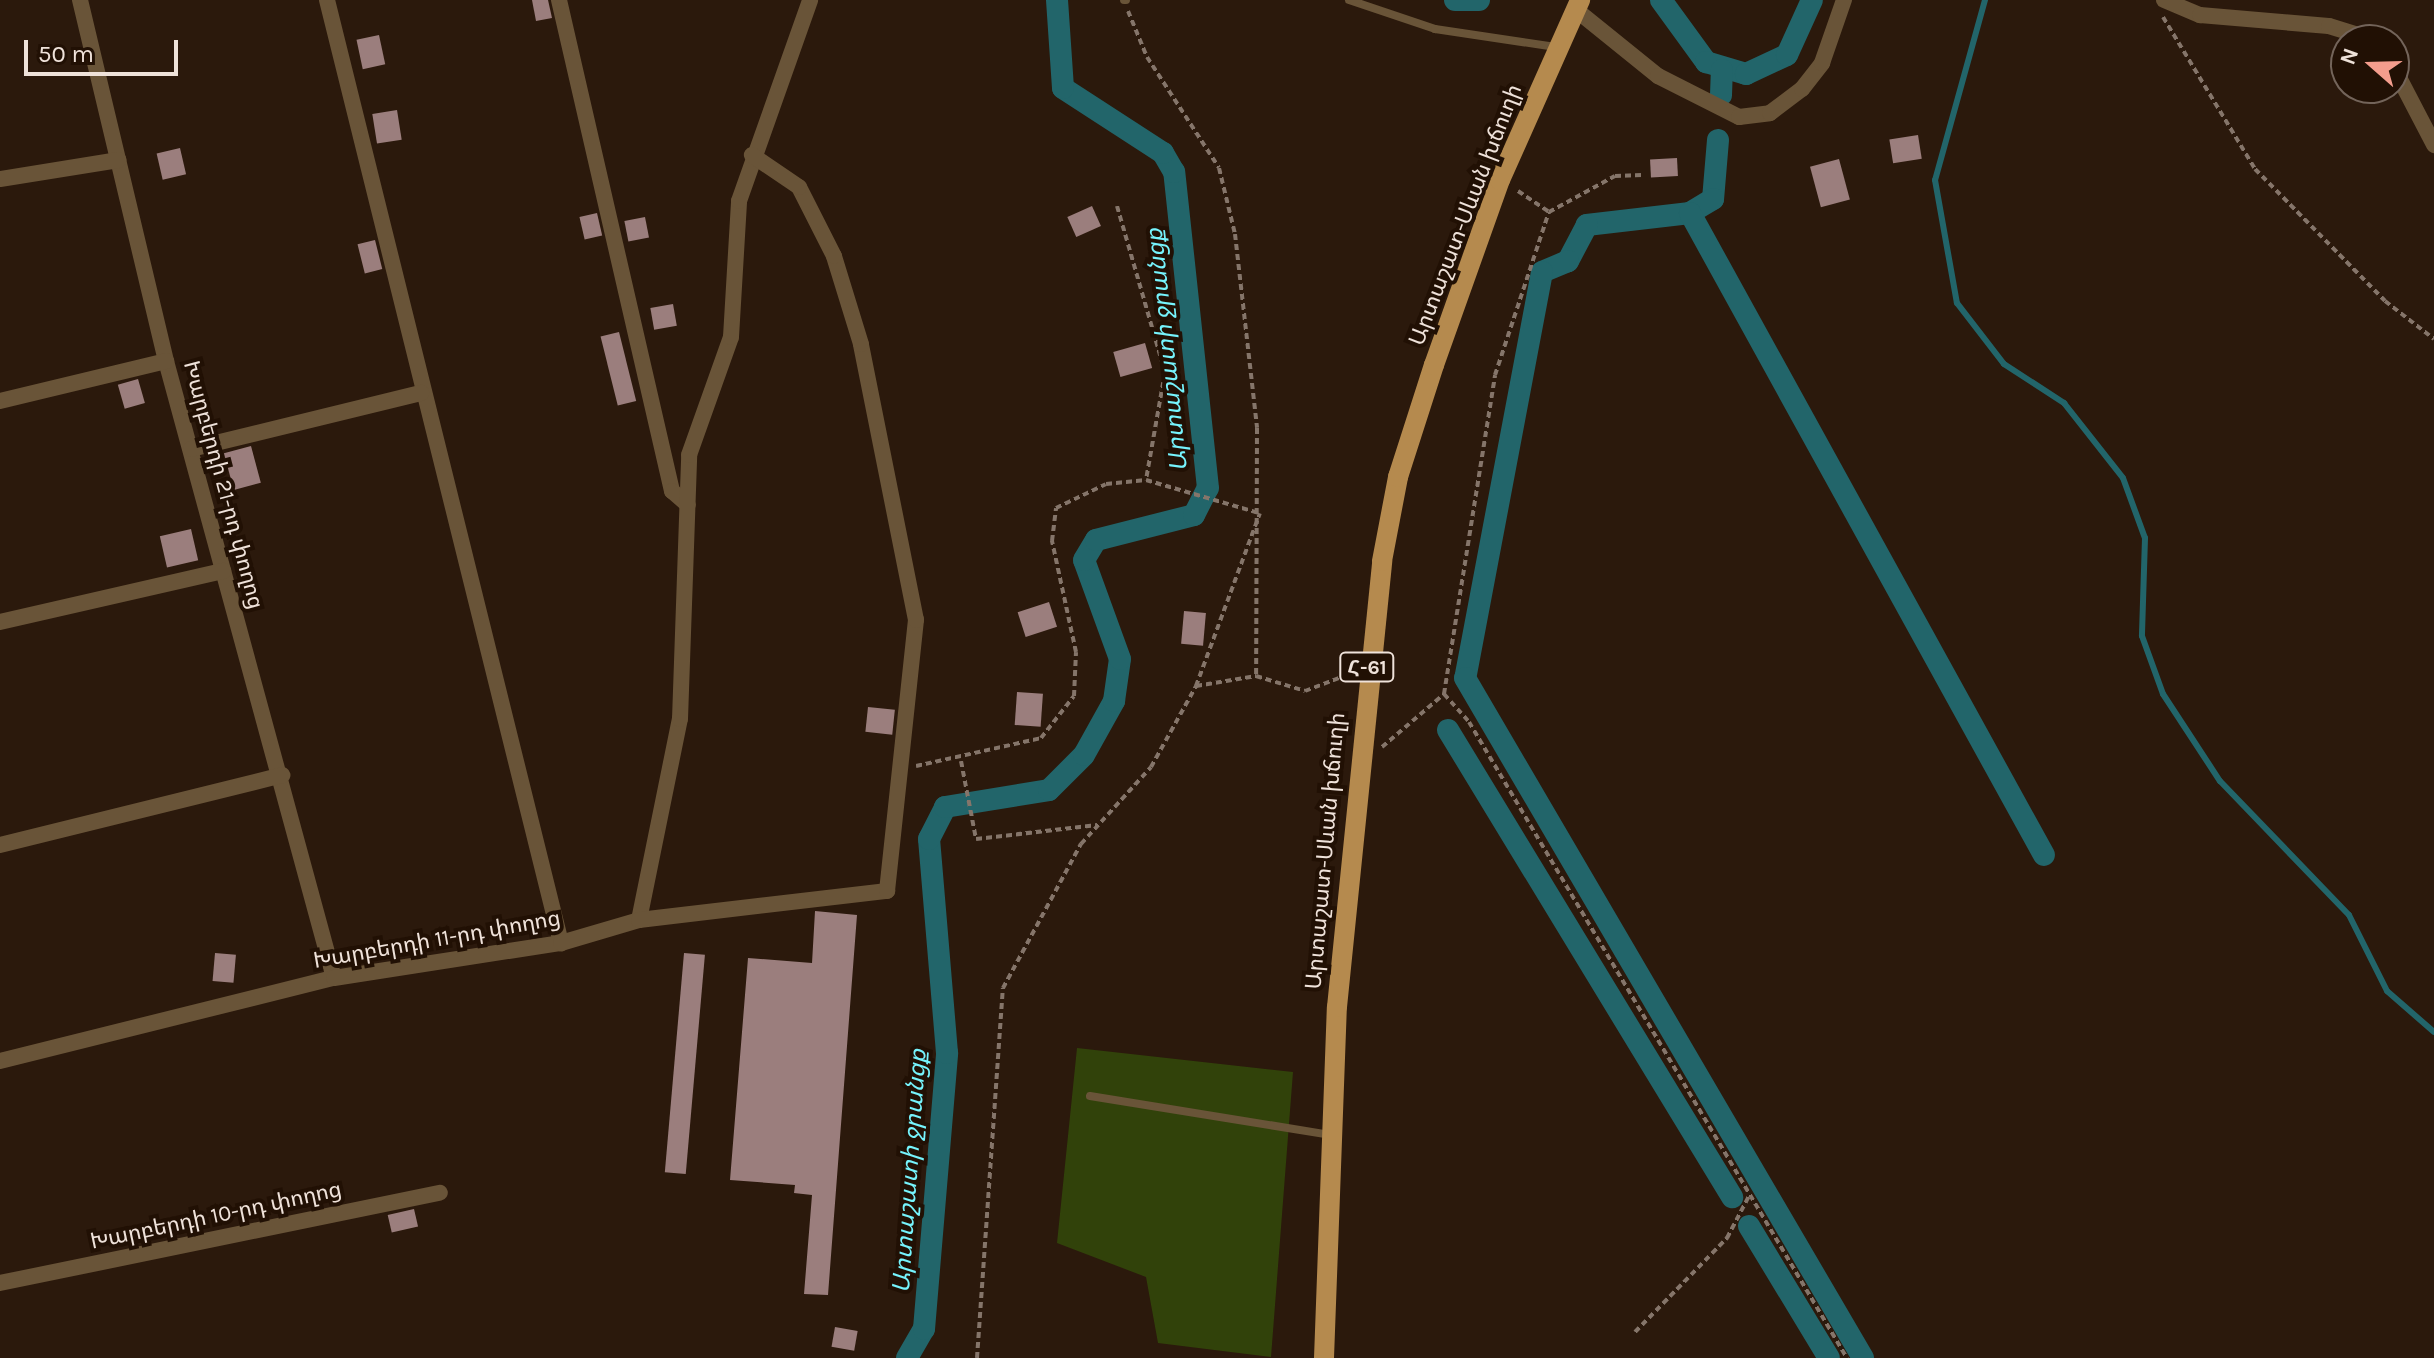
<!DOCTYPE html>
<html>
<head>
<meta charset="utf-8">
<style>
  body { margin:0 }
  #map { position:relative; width:2434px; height:1358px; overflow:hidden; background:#2b190c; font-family:Karla,"Noto Sans Armenian",sans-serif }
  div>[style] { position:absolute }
  .green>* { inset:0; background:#31420a }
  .stream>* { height:6px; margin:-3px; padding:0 3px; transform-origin:3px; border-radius:3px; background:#22656a }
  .canal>* { height:22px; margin:-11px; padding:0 11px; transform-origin:11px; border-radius:11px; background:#22656a }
  .building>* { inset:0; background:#9b7e7d; transform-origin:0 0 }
  .path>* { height:4px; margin-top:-2px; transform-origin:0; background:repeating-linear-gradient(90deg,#85756a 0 6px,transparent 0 10px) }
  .service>* { height:8px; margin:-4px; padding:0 4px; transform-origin:4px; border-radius:4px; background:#695438 }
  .minor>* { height:16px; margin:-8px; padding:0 8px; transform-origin:8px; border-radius:8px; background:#695438 }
  .primary>* { height:20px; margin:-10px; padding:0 10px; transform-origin:10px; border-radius:10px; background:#b58a4e }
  span { translate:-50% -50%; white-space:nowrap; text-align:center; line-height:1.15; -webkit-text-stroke:8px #211004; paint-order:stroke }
  .shield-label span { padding:2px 6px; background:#211004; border:2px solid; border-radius:6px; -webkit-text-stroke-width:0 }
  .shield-label { font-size:20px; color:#efe2da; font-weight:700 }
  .street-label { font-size:22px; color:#efe2da }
  .water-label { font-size:24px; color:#76f4fd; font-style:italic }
  .north { position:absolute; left:2330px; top:24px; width:80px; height:80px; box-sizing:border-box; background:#211004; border:2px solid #73645a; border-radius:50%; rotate:290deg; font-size:22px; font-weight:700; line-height:32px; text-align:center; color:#efe2da }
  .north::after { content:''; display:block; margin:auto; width:28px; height:36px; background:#f49d8d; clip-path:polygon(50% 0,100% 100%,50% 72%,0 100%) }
  .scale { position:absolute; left:24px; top:40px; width:154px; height:36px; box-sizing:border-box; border:4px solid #efe2da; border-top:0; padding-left:10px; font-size:24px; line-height:28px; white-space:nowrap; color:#efe2da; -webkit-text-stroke:6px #211004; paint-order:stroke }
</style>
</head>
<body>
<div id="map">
  <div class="green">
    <i style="clip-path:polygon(1077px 1048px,1293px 1072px,1271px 1357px,1158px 1343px,1146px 1277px,1057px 1243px)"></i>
  </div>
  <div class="stream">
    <i style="left:1985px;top:0;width:187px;rotate:105.5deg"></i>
    <i style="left:1935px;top:180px;width:125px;rotate:79.9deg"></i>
    <i style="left:1957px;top:303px;width:77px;rotate:52.4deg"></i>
    <i style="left:2004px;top:364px;width:72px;rotate:33deg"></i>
    <i style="left:2064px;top:403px;width:95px;rotate:51.8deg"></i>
    <i style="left:2123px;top:478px;width:64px;rotate:69.9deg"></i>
    <i style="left:2145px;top:538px;width:98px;rotate:91.8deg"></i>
    <i style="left:2142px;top:636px;width:62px;rotate:70.1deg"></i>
    <i style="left:2163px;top:694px;width:104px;rotate:56.8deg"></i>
    <i style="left:2220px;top:781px;width:186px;rotate:46.1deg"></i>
    <i style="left:2349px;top:915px;width:85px;rotate:63.4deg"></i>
    <i style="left:2387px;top:991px;width:62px;rotate:41.1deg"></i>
  </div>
  <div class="canal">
    <i style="left:1455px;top:0;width:24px"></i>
    <i style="left:1661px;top:0;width:77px;rotate:54deg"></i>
    <i style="left:1706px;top:62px;width:42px;rotate:16.7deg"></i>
    <i style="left:1746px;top:74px;width:45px;rotate:-24.9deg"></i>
    <i style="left:1787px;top:55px;width:60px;rotate:-65.6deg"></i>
    <i style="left:1721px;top:95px;width:25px;rotate:-88deg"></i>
    <i style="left:1718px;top:140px;width:59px;rotate:94.8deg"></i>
    <i style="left:1713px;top:199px;width:27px;rotate:149deg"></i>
    <i style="left:1690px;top:213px;width:104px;rotate:173.4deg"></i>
    <i style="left:1587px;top:225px;width:41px;rotate:117.8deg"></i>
    <i style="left:1568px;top:261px;width:28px;rotate:157deg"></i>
    <i style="left:1542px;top:272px;width:413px;rotate:100.7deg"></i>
    <i style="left:1465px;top:678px;width:788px;rotate:59.66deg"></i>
    <i style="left:1690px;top:213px;width:733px;rotate:61.13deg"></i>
    <i style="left:1448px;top:730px;width:547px;rotate:58.69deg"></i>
    <i style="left:1749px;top:1226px;width:154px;rotate:58.8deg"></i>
    <i style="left:907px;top:1358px;width:34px;rotate:-60deg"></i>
    <i style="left:924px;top:1329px;width:277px;rotate:-85.2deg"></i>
    <i style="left:947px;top:1053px;width:215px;rotate:-94.8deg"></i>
    <i style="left:929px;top:839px;width:36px;rotate:-63deg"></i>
    <i style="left:945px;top:807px;width:105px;rotate:-9.3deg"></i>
    <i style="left:1049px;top:790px;width:49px;rotate:-45deg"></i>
    <i style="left:1084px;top:755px;width:62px;rotate:-60.9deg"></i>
    <i style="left:1114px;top:701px;width:42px;rotate:-81.9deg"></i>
    <i style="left:1120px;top:659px;width:105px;rotate:-110deg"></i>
    <i style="left:1084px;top:560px;width:23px;rotate:-59deg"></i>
    <i style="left:1096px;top:540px;width:101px;rotate:-14.3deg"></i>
    <i style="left:1194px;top:515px;width:30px;rotate:-63deg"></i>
    <i style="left:1208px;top:488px;width:318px;rotate:-96.1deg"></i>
    <i style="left:1174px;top:172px;width:22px;rotate:-120deg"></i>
    <i style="left:1163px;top:153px;width:119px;rotate:-147deg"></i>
    <i style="left:1063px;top:88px;width:88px;rotate:-93.9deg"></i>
  </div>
  <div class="building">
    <i style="clip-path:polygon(532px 0,548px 0,552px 18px,536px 21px)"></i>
    <i style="left:379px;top:35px;width:30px;height:23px;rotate:78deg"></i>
    <i style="left:397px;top:110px;width:30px;height:25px;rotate:81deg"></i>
    <i style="left:1918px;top:135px;width:24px;height:29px;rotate:81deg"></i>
    <i style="left:180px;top:148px;width:27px;height:24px;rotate:77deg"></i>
    <i style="left:1677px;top:158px;width:18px;height:27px;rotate:87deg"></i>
    <i style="left:1839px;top:159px;width:42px;height:30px;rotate:75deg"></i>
    <i style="left:1092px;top:206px;width:22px;height:27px;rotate:66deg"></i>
    <i style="left:597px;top:213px;width:23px;height:18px;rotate:77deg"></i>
    <i style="left:645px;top:217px;width:21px;height:21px;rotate:79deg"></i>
    <i style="left:375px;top:240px;width:30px;height:18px;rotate:76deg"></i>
    <i style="left:673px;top:304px;width:22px;height:23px;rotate:80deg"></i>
    <i style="left:619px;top:332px;width:71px;height:19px;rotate:76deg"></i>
    <i style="left:1145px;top:343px;width:26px;height:33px;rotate:74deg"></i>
    <i style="left:138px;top:379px;width:25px;height:21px;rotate:74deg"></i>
    <i style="left:251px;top:446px;width:38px;height:28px;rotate:75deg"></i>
    <i style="left:191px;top:529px;width:32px;height:32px;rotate:77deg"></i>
    <i style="left:1049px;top:602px;width:26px;height:33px;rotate:72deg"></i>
    <i style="left:1184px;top:611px;width:22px;height:33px;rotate:5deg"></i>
    <i style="left:1017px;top:692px;width:26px;height:33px;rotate:4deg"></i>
    <i style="left:868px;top:707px;width:27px;height:25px;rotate:6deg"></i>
    <i style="clip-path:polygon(815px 911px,857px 915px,828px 1295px,804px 1294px,812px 1195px,794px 1193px,795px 1185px,730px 1180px,748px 958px,812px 963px)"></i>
    <i style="left:215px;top:953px;width:21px;height:28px;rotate:5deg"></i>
    <i style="left:684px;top:953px;width:21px;height:220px;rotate:5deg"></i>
    <i style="left:414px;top:1209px;width:18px;height:27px;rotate:77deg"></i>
    <i style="left:835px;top:1327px;width:23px;height:20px;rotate:10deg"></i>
  </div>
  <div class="path">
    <i style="left:1128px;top:11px;width:50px;rotate:67.6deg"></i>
    <i style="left:1147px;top:57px;width:132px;rotate:57deg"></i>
    <i style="left:1219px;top:168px;width:68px;rotate:76.4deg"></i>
    <i style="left:1235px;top:234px;width:195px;rotate:83.5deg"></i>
    <i style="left:1257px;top:428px;width:248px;rotate:90.2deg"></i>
    <i style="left:2163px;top:17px;width:178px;rotate:58.8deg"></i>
    <i style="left:2255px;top:169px;width:185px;rotate:45.4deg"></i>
    <i style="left:2385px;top:301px;width:62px;rotate:37.8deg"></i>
    <i style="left:1518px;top:191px;width:37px;rotate:34deg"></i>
    <i style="left:1117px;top:206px;width:173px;rotate:73.9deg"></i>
    <i style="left:1165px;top:372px;width:110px;rotate:100deg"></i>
    <i style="left:1196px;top:686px;width:61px;rotate:-9.5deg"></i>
    <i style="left:1256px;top:676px;width:51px;rotate:17deg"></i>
    <i style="left:1305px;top:691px;width:50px;rotate:-21deg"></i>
    <i style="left:1444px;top:694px;width:323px;rotate:-80.9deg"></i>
    <i style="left:1495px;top:375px;width:172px;rotate:-71.7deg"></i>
    <i style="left:1549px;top:212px;width:75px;rotate:-28.6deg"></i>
    <i style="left:1615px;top:176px;width:27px;rotate:-2deg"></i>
    <i style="left:1382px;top:747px;width:82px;rotate:-40.5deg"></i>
    <i style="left:1444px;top:694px;width:38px;rotate:48deg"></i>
    <i style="left:1469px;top:722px;width:740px;rotate:59.28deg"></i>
    <i style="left:961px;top:761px;width:79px;rotate:79.1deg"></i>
    <i style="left:976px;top:839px;width:122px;rotate:-6.6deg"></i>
    <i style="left:916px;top:766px;width:128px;rotate:-12.6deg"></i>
    <i style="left:1041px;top:738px;width:53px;rotate:-51.8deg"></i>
    <i style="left:1074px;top:696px;width:44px;rotate:-87.4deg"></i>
    <i style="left:1076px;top:652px;width:114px;rotate:-102.2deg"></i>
    <i style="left:1052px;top:541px;width:33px;rotate:-83deg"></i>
    <i style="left:1056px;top:508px;width:55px;rotate:-25.6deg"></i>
    <i style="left:1106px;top:484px;width:40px;rotate:-5.7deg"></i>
    <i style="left:1146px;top:480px;width:118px;rotate:16.3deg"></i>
    <i style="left:1635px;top:1332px;width:132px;rotate:-45.6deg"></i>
    <i style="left:1727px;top:1238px;width:47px;rotate:-62.4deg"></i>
    <i style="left:977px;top:1358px;width:371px;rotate:-86deg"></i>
    <i style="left:1003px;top:988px;width:164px;rotate:-61.6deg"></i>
    <i style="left:1081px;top:844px;width:104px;rotate:-47.7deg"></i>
    <i style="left:1151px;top:767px;width:93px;rotate:-60.9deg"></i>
    <i style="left:1196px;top:686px;width:184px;rotate:-69.7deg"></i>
  </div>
  <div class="service">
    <i style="left:1124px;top:0;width:2px"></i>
    <i style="left:1349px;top:0;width:91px;rotate:18.6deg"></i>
    <i style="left:1435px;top:29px;width:122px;rotate:8.5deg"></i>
    <i style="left:1090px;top:1096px;width:243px;rotate:9.2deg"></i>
  </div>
  <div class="minor">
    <i style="left:80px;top:0;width:371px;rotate:76.6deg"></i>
    <i style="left:166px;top:361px;width:639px;rotate:74.77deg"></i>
    <i style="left:327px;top:0;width:972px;rotate:76.06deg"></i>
    <i style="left:559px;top:0;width:504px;rotate:77.04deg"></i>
    <i style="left:672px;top:491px;width:21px;rotate:41deg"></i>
    <i style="left:2164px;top:0;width:39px;rotate:23deg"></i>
    <i style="left:2200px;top:15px;width:129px;rotate:4.9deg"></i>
    <i style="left:2329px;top:26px;width:47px;rotate:17.3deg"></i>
    <i style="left:1575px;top:9px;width:107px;rotate:38.9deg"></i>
    <i style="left:1658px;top:76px;width:91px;rotate:26.8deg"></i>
    <i style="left:1739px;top:117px;width:31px;rotate:-7deg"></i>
    <i style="left:1770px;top:113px;width:40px;rotate:-37deg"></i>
    <i style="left:1802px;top:89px;width:33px;rotate:-52deg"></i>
    <i style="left:1822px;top:63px;width:67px;rotate:-70.8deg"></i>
    <i style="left:2394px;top:68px;width:87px;rotate:62.5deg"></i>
    <i style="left:0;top:179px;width:120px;rotate:-9.1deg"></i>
    <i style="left:0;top:401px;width:171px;rotate:-13.5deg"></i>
    <i style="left:191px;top:449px;width:237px;rotate:-13.7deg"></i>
    <i style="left:0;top:622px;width:229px;rotate:-12.9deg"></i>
    <i style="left:0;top:845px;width:291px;rotate:-13.9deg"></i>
    <i style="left:639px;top:920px;width:205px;rotate:-78.5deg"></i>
    <i style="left:680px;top:719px;width:264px;rotate:-88deg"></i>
    <i style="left:689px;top:455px;width:125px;rotate:-70.4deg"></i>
    <i style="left:731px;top:337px;width:136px;rotate:-86.6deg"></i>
    <i style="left:739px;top:201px;width:213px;rotate:-70.5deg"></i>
    <i style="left:0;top:1061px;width:344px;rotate:-14deg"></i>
    <i style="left:334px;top:978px;width:230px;rotate:-8.8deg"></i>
    <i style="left:561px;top:943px;width:81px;rotate:-16.4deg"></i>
    <i style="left:639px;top:920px;width:250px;rotate:-6.7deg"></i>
    <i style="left:887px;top:891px;width:273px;rotate:-83.9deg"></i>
    <i style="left:916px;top:620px;width:281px;rotate:-101.3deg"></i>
    <i style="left:861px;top:344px;width:92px;rotate:-107.1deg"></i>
    <i style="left:834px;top:256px;width:77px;rotate:-116.9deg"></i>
    <i style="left:799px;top:187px;width:57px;rotate:-145.8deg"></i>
    <i style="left:0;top:1283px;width:449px;rotate:-11.6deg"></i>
  </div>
  <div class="primary">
    <i style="left:1324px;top:1358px;width:351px;rotate:-87.9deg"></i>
    <i style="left:1337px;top:1007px;width:448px;rotate:-84.2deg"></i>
    <i style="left:1382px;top:561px;width:86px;rotate:-79.2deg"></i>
    <i style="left:1398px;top:477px;width:118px;rotate:-72.2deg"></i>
    <i style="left:1434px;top:365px;width:196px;rotate:-70.4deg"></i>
    <i style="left:1500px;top:180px;width:197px;rotate:-66deg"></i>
  </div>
  <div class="shield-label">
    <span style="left:1367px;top:667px">Հ-61</span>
  </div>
  <div class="street-label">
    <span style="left:1466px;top:215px;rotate:-69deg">Արտաշատ-Սևան խճուղի</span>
    <span style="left:223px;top:485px;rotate:75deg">Խարբերդի 21-րդ փողոց</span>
    <span style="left:1326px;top:851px;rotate:-85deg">Արտաշատ-Սևան խճուղի</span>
    <span style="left:437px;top:940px;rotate:-10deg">Խարբերդի 11-րդ փողոց</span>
    <span style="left:216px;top:1216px;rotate:-12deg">Խարբերդի 10-րդ փողոց</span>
  </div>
  <div class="water-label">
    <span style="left:1167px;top:350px;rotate:-96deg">Արտաշատի ջրանցք</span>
    <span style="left:910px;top:1171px;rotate:-86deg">Արտաշատի ջրանցք</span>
  </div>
  <div class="north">N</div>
  <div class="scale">50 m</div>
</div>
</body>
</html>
